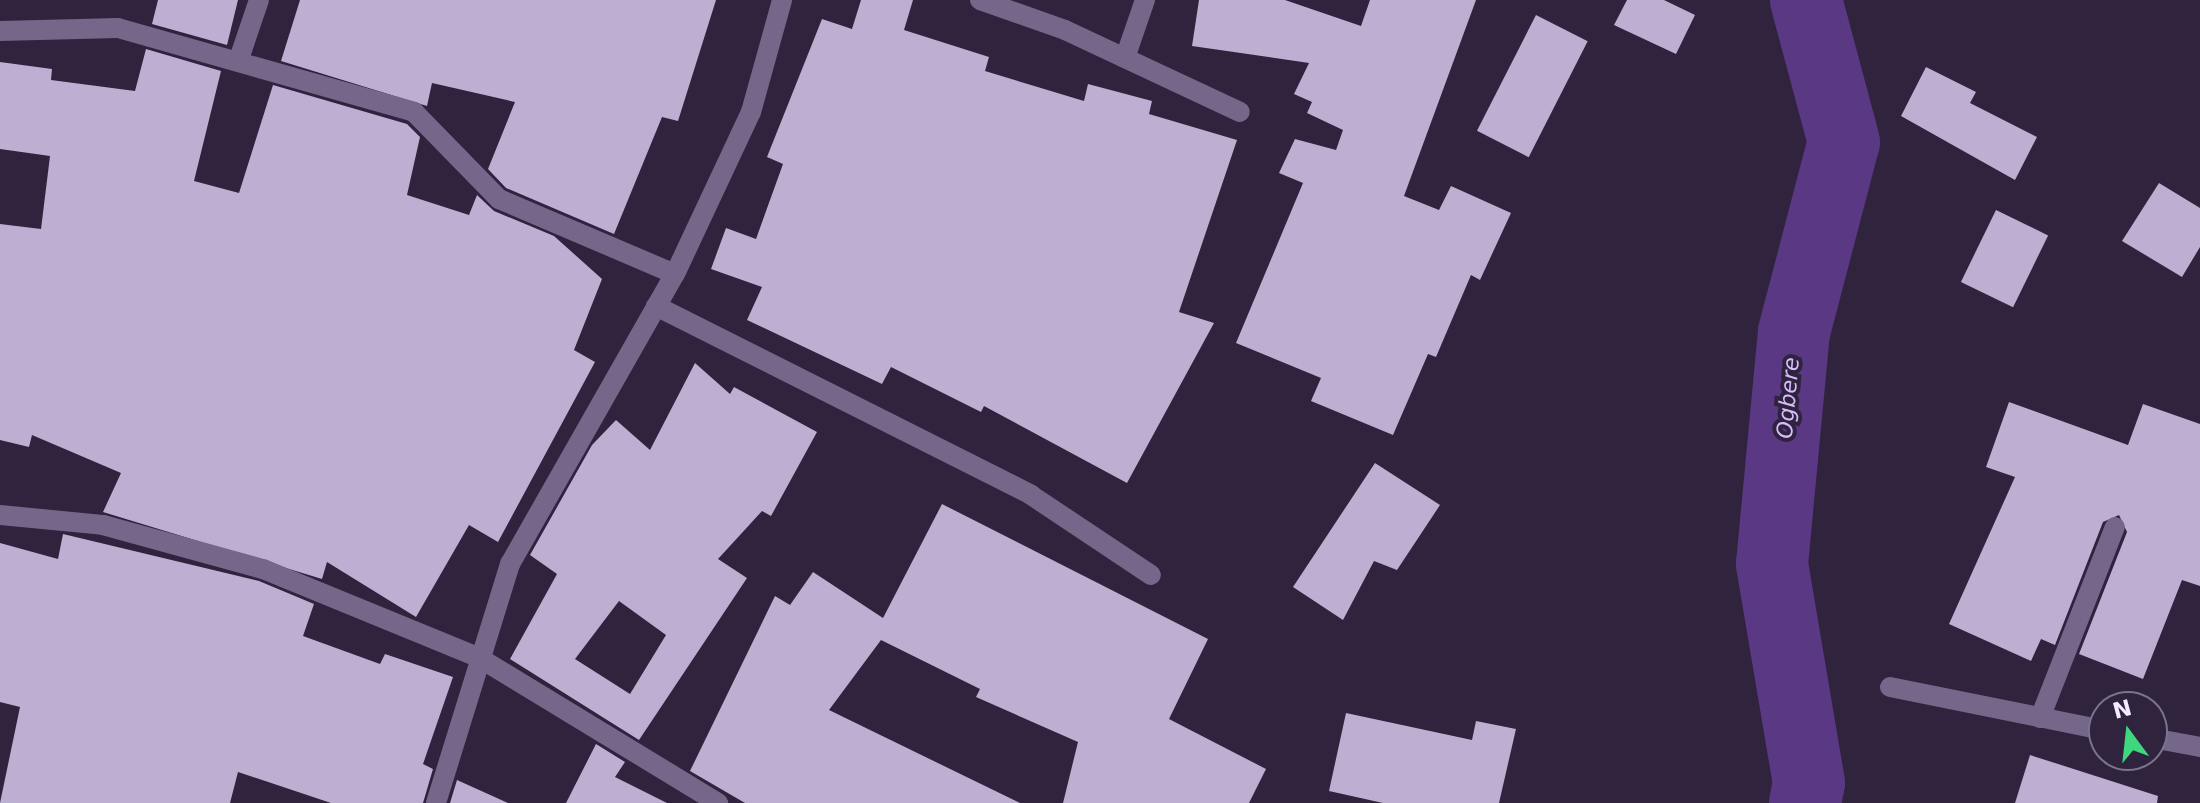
<!DOCTYPE html>
<html>
<head>
<meta charset="utf-8">
<style>
  body { margin:0 }
  #map { position:relative; width:2200px; height:803px; overflow:hidden; background:#2f233e; font-family:"DejaVu Sans",sans-serif }
  div>[style] { position:absolute }
  .river>* { height:72px; margin:-36px; padding:0 36px; transform-origin:36px; border-radius:36px; background:#5b3884 }
  .building>* { inset:0; background:#bcafd1; transform-origin:0 0 }
  .minor>* { height:20px; margin:-10px; padding:0 10px; transform-origin:10px; border-radius:10px; background:#75678a }
  span { translate:-50% -50%; white-space:nowrap; text-align:center; line-height:1.15; -webkit-text-stroke:8px #2f233e; paint-order:stroke }
  .water-label { font-size:22px; color:#d7bdfe; font-style:italic }
  .north { position:absolute; left:2088px; top:691px; width:80px; height:80px; box-sizing:border-box; background:#2f233e; border:2px solid #7d738b; border-radius:50%; rotate:345deg; font-size:22px; font-weight:700; line-height:32px; text-align:center; color:#f3ecfe }
  .north::after { content:''; display:block; margin:auto; width:28px; height:36px; background:#3ed77d; clip-path:polygon(50% 0,100% 100%,50% 72%,0 100%) }
</style>
</head>
<body>
<div id="map">
  <div class="river">
    <i style="left:1805px;top:803px;width:20px;rotate:-79deg"></i>
    <i style="left:1809px;top:783px;width:222px;rotate:-99.6deg"></i>
    <i style="left:1772px;top:564px;width:233px;rotate:-84.6deg"></i>
    <i style="left:1794px;top:332px;width:196px;rotate:-75.3deg"></i>
    <i style="left:1844px;top:142px;width:147px;rotate:-105deg"></i>
  </div>
  <div class="building">
    <i style="clip-path:polygon(158px 0,238px 0,227px 45px,152px 24px)"></i>
    <i style="clip-path:polygon(300px 0,716px 0,678px 121px,662px 117px,614px 234px,506px 188px,488px 169px,515px 102px,432px 83px,427px 106px,281px 61px)"></i>
    <i style="clip-path:polygon(861px 0,913px 0,904px 30px,989px 57px,985px 71px,1084px 101px,1088px 84px,1152px 101px,1149px 114px,1237px 140px,1179px 312px,1214px 323px,1127px 483px,984px 406px,981px 412px,891px 367px,882px 384px,747px 320px,762px 287px,711px 269px,726px 228px,756px 239px,783px 164px,767px 157px,822px 19px,852px 29px)"></i>
    <i style="clip-path:polygon(1199px 0,1285px 0,1361px 26px,1370px 0,1476px 0,1404px 196px,1439px 210px,1451px 186px,1511px 213px,1480px 280px,1471px 275px,1436px 357px,1428px 354px,1393px 435px,1311px 401px,1321px 378px,1236px 343px,1303px 183px,1279px 173px,1295px 139px,1336px 150px,1343px 130px,1307px 113px,1312px 102px,1294px 94px,1309px 63px,1192px 46px)"></i>
    <i style="clip-path:polygon(1627px 0,1664px 0,1695px 15px,1676px 54px,1614px 25px)"></i>
    <i style="left:1536px;top:15px;width:58px;height:130px;rotate:27deg"></i>
    <i style="clip-path:polygon(146px 49px,221px 71px,194px 181px,239px 193px,273px 85px,407px 124px,420px 137px,407px 195px,469px 215px,477px 195px,494px 211px,554px 236px,602px 279px,574px 350px,595px 362px,498px 542px,469px 525px,416px 617px,327px 562px,322px 579px,103px 512px,121px 473px,32px 435px,29px 447px,0 440px,0 224px,41px 229px,50px 156px,0 149px,0 62px,52px 69px,51px 80px,135px 91px)"></i>
    <i style="clip-path:polygon(1926px 67px,1976px 92px,1970px 103px,2037px 137px,2015px 180px,1901px 116px)"></i>
    <i style="clip-path:polygon(2159px 183px,2200px 208px,2200px 247px,2182px 277px,2122px 241px)"></i>
    <i style="left:1996px;top:210px;width:58px;height:80px;rotate:26deg"></i>
    <i style="clip-path:polygon(evenodd,695px 363px,730px 394px,734px 387px,817px 432px,771px 516px,762px 511px,718px 559px,747px 578px,639px 740px,510px 659px,557px 574px,530px 555px,592px 445px,616px 420px,650px 450px,695px 363px,619px 601px,666px 635px,630px 694px,575px 659px,619px 601px)"></i>
    <i style="clip-path:polygon(2009px 402px,2128px 445px,2143px 404px,2200px 424px,2200px 586px,2182px 580px,2143px 679px,2079px 654px,2127px 532px,2119px 515px,2103px 522px,2055px 645px,2041px 639px,2031px 661px,1949px 624px,2015px 477px,1986px 467px)"></i>
    <i style="clip-path:polygon(1375px 463px,1440px 505px,1397px 570px,1374px 561px,1343px 620px,1293px 587px)"></i>
    <i style="clip-path:polygon(942px 504px,1208px 639px,1169px 719px,1266px 769px,1249px 803px,1063px 803px,1078px 742px,976px 697px,980px 689px,881px 640px,829px 710px,1020px 803px,745px 803px,690px 771px,775px 596px,790px 605px,813px 572px,883px 618px)"></i>
    <i style="clip-path:polygon(63px 534px,259px 581px,314px 604px,303px 636px,380px 664px,385px 654px,453px 677px,423px 764px,433px 769px,423px 803px,331px 803px,238px 772px,230px 803px,0 803px,20px 707px,0 702px,0 543px,58px 559px)"></i>
    <i style="clip-path:polygon(1346px 713px,1472px 740px,1476px 721px,1516px 729px,1499px 803px,1383px 803px,1329px 791px)"></i>
    <i style="clip-path:polygon(596px 744px,625px 762px,615px 777px,667px 803px,566px 803px)"></i>
    <i style="clip-path:polygon(2030px 755px,2158px 796px,2157px 803px,2015px 803px)"></i>
    <i style="clip-path:polygon(457px 780px,508px 803px,450px 803px)"></i>
  </div>
  <div class="minor">
    <i style="left:980px;top:0;width:90px;rotate:19.4deg"></i>
    <i style="left:1065px;top:30px;width:193px;rotate:25.1deg"></i>
    <i style="left:0;top:31px;width:118px;rotate:-1.5deg"></i>
    <i style="left:118px;top:28px;width:308px;rotate:15.8deg"></i>
    <i style="left:414px;top:112px;width:122px;rotate:45.7deg"></i>
    <i style="left:499px;top:199px;width:191px;rotate:23.1deg"></i>
    <i style="left:1125px;top:58px;width:61px;rotate:-71deg"></i>
    <i style="left:239px;top:59px;width:62px;rotate:-71.3deg"></i>
    <i style="left:656px;top:306px;width:420px;rotate:26.7deg"></i>
    <i style="left:1031px;top:495px;width:144px;rotate:33.7deg"></i>
    <i style="left:0;top:515px;width:103px;rotate:5.5deg"></i>
    <i style="left:103px;top:525px;width:166px;rotate:15.4deg"></i>
    <i style="left:263px;top:569px;width:232px;rotate:22.3deg"></i>
    <i style="left:478px;top:657px;width:281px;rotate:31.3deg"></i>
    <i style="left:1890px;top:687px;width:218px;rotate:11.4deg"></i>
    <i style="left:2040px;top:718px;width:205px;rotate:-68.6deg"></i>
    <i style="left:2152px;top:738px;width:49px;rotate:10.6deg"></i>
    <i style="left:436px;top:803px;width:250px;rotate:-72.8deg"></i>
    <i style="left:510px;top:564px;width:334px;rotate:-60.4deg"></i>
    <i style="left:675px;top:274px;width:179px;rotate:-64.9deg"></i>
    <i style="left:751px;top:112px;width:116px;rotate:-74.5deg"></i>
  </div>
  <div class="water-label">
    <span style="left:1788px;top:398px;rotate:-85deg">Ogbere</span>
  </div>
  <div class="north">N</div>
</div>
</body>
</html>
